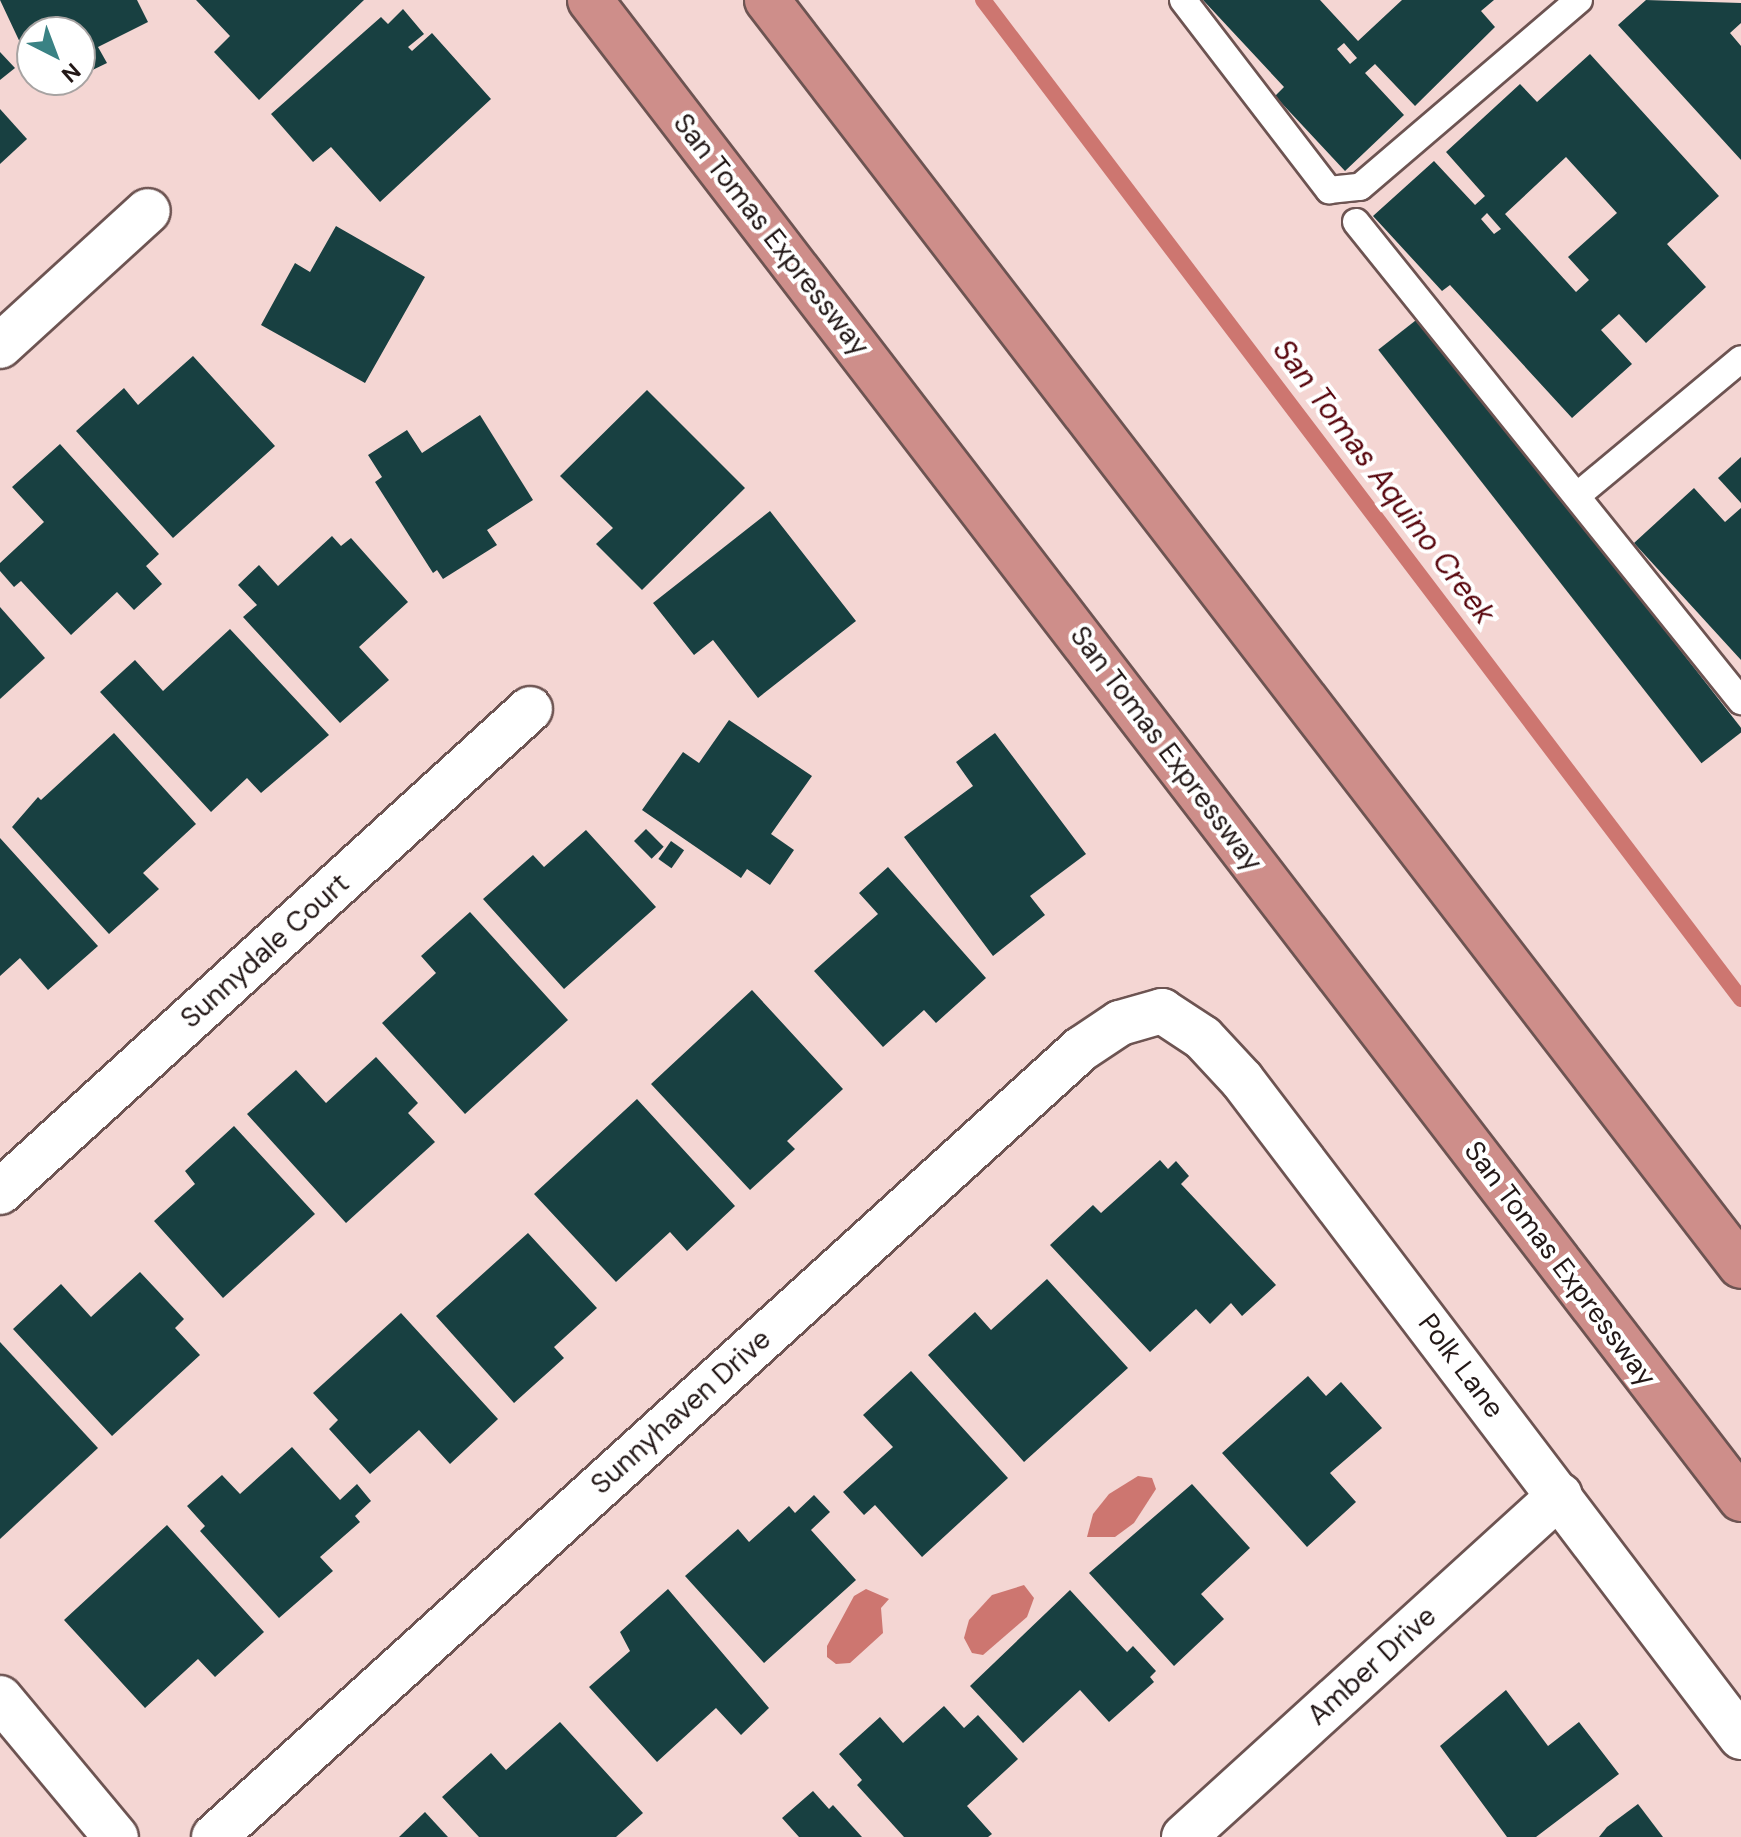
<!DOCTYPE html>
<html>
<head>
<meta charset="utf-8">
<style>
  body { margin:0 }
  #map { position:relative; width:1741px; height:1837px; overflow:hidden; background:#f4d6d3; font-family:"DM Sans",sans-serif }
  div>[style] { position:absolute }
  .water>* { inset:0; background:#cd7670 }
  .stream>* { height:16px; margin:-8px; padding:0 8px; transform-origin:8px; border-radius:8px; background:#cd7670 }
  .building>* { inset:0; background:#184041; transform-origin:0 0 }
  .roads { filter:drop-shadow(2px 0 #6d5452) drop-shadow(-2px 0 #6d5452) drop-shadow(0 2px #6d5452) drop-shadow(0 -2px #6d5452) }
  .service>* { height:26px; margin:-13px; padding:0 13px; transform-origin:13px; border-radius:13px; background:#fff }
  .minor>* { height:44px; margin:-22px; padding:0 22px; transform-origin:22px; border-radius:22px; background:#fff }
  .trunk>* { height:44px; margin:-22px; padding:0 22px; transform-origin:22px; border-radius:22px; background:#ce8e8a }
  span { translate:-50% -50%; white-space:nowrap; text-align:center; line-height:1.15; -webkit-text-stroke:8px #fff; paint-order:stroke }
  .street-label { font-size:28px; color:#231817 }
  .water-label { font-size:30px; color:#58060d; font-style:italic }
  .north { position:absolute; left:16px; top:16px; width:80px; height:80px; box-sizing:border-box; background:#fff; border:2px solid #a7a3a2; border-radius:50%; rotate:138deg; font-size:22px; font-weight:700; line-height:32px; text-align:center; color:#231817 }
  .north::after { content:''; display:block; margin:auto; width:28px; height:36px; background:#3a8284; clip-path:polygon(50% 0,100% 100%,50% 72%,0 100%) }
</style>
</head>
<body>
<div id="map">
  <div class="water">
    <i style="clip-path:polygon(1138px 1476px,1152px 1478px,1156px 1489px,1134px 1523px,1115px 1537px,1087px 1537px,1093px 1514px,1109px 1494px)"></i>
    <i style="clip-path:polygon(1024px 1585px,1034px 1598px,1027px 1617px,983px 1655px,972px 1653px,964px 1638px,969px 1620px,992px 1595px)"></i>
    <i style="clip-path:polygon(866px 1589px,889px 1599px,881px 1608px,883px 1633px,850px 1663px,836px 1664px,827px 1657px,827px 1646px,854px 1596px)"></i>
  </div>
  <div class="stream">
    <i style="left:983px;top:0;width:1254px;rotate:52.81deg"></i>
  </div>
  <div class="building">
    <i style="clip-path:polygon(0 0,137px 0,148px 22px,98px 47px,107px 63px,80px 76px,80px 32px,32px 32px,32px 68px)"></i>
    <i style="clip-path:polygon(196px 0,364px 0,259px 100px,214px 52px,230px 36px)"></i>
    <i style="clip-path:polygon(evenodd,1203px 0,1320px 0,1358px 41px,1402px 0,1494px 0,1481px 11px,1495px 27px,1415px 106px,1375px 64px,1365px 73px,1404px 115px,1345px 171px,1275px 96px,1284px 87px,1203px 0,1344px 43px,1357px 58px,1350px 64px,1337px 49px,1344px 43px)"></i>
    <i style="clip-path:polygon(1646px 0,1741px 3px,1741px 23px,1730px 33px,1741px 46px,1741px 160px,1618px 25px)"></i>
    <i style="clip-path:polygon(403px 9px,424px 34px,408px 47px,412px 51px,432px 33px,491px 99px,380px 202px,331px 147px,313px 162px,271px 114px,381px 17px,388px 24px)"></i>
    <i style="clip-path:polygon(0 52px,15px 68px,0 80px)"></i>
    <i style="clip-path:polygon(evenodd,1590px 54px,1719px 196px,1667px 244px,1706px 287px,1646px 343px,1619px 314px,1601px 330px,1632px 364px,1572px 418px,1450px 285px,1442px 291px,1373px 216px,1434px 161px,1475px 205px,1485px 196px,1446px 152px,1520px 84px,1537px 102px,1590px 54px,1566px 157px,1617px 213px,1568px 257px,1589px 280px,1576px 292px,1505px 214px,1566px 157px,1590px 54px,1487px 213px,1501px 229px,1494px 234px,1481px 219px,1487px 213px)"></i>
    <i style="clip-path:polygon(38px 80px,73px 80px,50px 92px)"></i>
    <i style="clip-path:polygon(0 109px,27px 139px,0 164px)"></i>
    <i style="clip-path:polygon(336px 226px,425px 277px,365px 383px,261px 325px,295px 263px,310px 272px)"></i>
    <i style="left:1420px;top:317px;width:525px;height:53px;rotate:52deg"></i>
    <i style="clip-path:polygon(193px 356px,275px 446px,173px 538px,76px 431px,124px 388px,138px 405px)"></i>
    <i style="clip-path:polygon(647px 390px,745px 488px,642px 590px,596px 544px,613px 528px,560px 476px)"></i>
    <i style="clip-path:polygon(480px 415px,533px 500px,487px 530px,497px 545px,443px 579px,437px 570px,433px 573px,375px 482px,382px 477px,368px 455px,407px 430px,422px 453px)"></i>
    <i style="clip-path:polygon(60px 444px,159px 554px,146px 566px,162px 584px,134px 610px,117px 592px,71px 635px,21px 581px,14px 587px,0 571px,0 563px,44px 522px,12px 487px)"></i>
    <i style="clip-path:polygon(1741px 457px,1741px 503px,1718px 478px)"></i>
    <i style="clip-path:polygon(1694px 488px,1725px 522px,1741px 508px,1741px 660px,1634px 543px)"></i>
    <i style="clip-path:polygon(770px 511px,856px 621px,758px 698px,713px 640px,694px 655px,653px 603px)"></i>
    <i style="clip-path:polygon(332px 536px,341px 546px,351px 538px,408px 602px,359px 647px,389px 680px,340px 723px,243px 617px,257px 605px,238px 585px,259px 565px,278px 586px)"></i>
    <i style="clip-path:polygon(0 607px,45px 658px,0 699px)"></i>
    <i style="clip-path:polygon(230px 629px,329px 735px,261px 793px,247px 778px,211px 812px,100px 692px,135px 660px,163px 691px)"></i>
    <i style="clip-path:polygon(729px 720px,812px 776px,771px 834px,794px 850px,770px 885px,747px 869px,741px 878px,642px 810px,683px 752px,699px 763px)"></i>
    <i style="clip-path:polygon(114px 733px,196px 824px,143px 873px,159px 889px,109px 934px,12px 827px,38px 797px,41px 800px)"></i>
    <i style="clip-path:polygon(995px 733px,1086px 854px,1030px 896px,1045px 915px,993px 956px,904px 837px,973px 786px,956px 762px)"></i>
    <i style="left:646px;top:829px;width:25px;height:17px;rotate:45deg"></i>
    <i style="clip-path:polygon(586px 830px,656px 907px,564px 989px,483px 899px,533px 855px,544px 867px)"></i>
    <i style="clip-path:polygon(0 838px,98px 946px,48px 990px,20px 958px,0 976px)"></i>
    <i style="left:671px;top:841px;width:16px;height:22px;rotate:35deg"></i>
    <i style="clip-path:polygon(888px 867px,986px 978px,936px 1023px,924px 1010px,883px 1047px,814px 971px,878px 914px,859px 893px)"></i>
    <i style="clip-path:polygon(470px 912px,568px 1020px,465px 1114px,382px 1023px,436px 973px,421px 956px)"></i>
    <i style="clip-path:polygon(752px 990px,843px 1089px,787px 1141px,795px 1149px,750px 1190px,651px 1084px)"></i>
    <i style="clip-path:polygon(376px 1057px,418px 1103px,408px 1113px,435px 1142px,346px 1223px,247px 1114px,296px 1070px,326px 1103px)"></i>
    <i style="clip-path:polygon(637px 1099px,735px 1206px,687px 1251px,670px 1232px,616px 1282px,534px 1194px)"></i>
    <i style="clip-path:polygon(234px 1126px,315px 1214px,223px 1298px,154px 1221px,195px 1184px,185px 1171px)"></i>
    <i style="clip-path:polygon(1160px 1160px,1168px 1169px,1176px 1161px,1189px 1176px,1181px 1184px,1276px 1285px,1242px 1316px,1231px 1303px,1210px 1324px,1196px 1309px,1150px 1352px,1050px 1245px,1093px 1205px,1101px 1213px)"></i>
    <i style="clip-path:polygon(528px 1233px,597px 1308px,554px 1347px,564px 1358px,514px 1403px,436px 1316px)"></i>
    <i style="clip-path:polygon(140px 1272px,184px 1319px,175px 1328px,200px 1355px,112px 1436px,13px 1329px,61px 1284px,91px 1317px)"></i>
    <i style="clip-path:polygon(1047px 1279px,1128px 1368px,1024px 1462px,928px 1355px,975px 1312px,991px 1330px)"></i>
    <i style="clip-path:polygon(401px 1313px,498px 1419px,450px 1464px,419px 1430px,370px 1474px,329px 1429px,338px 1420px,313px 1393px)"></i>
    <i style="clip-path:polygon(0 1342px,98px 1448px,0 1539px)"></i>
    <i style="clip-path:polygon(911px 1371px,1008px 1478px,922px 1557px,875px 1505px,864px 1515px,843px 1492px,893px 1447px,863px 1415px)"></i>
    <i style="clip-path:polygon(1308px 1376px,1326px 1396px,1341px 1382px,1382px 1428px,1330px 1473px,1356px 1502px,1307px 1547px,1222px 1453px)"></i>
    <i style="clip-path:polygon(292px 1447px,340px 1500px,357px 1484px,371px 1501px,355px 1516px,360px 1522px,320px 1557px,333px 1571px,279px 1618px,200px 1531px,205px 1526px,187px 1506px,222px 1475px,240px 1494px)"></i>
    <i style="clip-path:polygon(1192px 1484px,1250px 1548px,1201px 1594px,1224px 1619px,1174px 1666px,1089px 1573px)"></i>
    <i style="clip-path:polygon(814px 1495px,830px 1512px,811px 1530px,856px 1580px,764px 1663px,685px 1576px,738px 1529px,749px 1542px,789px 1506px,795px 1513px)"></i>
    <i style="clip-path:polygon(167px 1525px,264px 1632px,215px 1677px,198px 1659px,145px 1708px,64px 1620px)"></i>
    <i style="clip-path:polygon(668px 1589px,769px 1708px,741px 1735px,716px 1708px,657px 1762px,589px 1687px,630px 1651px,620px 1632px)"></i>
    <i style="clip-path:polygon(1070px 1590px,1127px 1652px,1133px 1646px,1156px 1671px,1150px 1677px,1154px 1682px,1109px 1722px,1080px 1690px,1023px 1743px,970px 1686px)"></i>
    <i style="clip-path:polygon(1506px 1690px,1548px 1746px,1579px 1722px,1619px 1774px,1536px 1837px,1507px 1837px,1440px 1746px)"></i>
    <i style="clip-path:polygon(944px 1706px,964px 1728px,978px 1715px,1018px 1759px,967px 1806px,992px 1834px,988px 1837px,904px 1837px,857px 1785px,862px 1780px,839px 1754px,880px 1717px,903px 1743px)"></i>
    <i style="clip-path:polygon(560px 1722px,643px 1813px,616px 1837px,479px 1837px,442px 1797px,491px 1753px,506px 1770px)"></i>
    <i style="clip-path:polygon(813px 1791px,829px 1809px,833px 1805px,862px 1837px,799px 1837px,782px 1818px)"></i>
    <i style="clip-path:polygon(1638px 1804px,1663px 1837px,1599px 1837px,1607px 1827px)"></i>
    <i style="clip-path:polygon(425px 1812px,448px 1837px,399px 1837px)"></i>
  </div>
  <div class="roads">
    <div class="service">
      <i style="left:1183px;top:0;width:240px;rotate:52.5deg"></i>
      <i style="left:1329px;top:190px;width:31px;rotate:-6deg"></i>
      <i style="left:1360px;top:187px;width:288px;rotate:-40.5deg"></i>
      <i style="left:1356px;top:222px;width:615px;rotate:51.21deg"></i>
      <i style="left:1578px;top:495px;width:212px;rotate:-39.8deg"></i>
    </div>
    <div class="minor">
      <i style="left:0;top:346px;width:200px;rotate:-42.4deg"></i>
      <i style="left:0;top:1192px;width:717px;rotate:-42.34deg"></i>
      <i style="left:0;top:1698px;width:181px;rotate:50.2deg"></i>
      <i style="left:214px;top:1837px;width:1172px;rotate:-42.27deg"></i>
      <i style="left:1081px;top:1049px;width:47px;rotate:-33.7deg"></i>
      <i style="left:1120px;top:1023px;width:44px;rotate:-15.9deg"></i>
      <i style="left:1162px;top:1011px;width:49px;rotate:33.4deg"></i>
      <i style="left:1203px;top:1038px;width:57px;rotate:47.1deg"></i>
      <i style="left:1242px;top:1080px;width:825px;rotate:52.78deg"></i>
      <i style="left:1184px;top:1837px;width:508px;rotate:-42.29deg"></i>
    </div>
    <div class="trunk">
      <i style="left:590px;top:0;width:1890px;rotate:52.48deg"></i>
      <i style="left:767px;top:0;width:1597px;rotate:52.43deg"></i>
    </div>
  </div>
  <div class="street-label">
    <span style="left:771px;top:235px;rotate:52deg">San Tomas Expressway</span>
    <span style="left:1166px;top:749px;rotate:53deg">San Tomas Expressway</span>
    <span style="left:265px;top:951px;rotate:-42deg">Sunnydale Court</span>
    <span style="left:1560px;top:1264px;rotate:53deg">San Tomas Expressway</span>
    <span style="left:1461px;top:1366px;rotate:53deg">Polk Lane</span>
    <span style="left:681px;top:1412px;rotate:-42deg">Sunnyhaven Drive</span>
    <span style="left:1372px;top:1666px;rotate:-42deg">Amber Drive</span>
  </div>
  <div class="water-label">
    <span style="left:1384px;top:482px;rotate:53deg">San Tomas Aquino Creek</span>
  </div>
  <div class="north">N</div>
</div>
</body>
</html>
